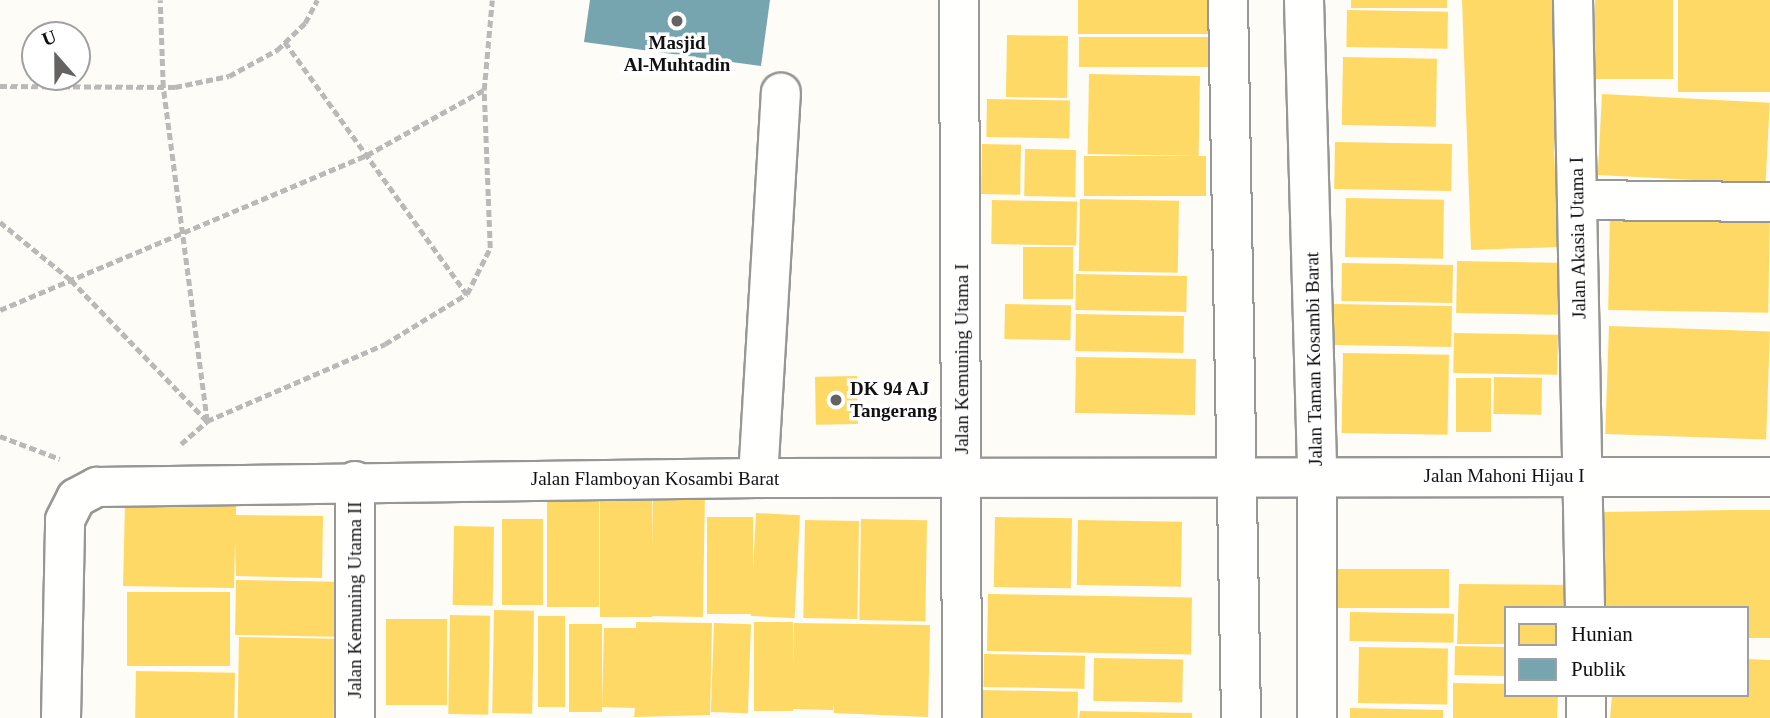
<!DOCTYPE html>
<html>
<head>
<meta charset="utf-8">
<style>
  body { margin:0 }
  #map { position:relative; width:1770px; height:718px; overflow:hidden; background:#fdfcf7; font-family:"Times New Roman",serif }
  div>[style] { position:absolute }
  .homes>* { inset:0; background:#ffd966; transform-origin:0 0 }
  .public>* { inset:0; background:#76a5af }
  .path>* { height:4.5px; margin-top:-2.25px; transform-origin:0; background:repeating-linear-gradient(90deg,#b9b9b8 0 7px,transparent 0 10.5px) }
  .roads { filter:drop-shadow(2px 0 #979795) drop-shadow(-2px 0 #979795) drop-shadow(0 2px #979795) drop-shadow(0 -2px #979795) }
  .minor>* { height:38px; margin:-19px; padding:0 19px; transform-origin:19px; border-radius:19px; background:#fffffe }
  .dots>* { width:19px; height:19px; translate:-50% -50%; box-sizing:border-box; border:4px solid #fff; border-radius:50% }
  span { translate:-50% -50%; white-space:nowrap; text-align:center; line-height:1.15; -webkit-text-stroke:7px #fff; paint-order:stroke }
  .poi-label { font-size:19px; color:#111; font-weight:700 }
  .left { translate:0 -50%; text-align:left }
  .street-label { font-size:19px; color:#111 }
  .legend { position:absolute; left:1504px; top:606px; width:245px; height:91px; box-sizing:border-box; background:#fff; border:2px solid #a0a0a0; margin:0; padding:9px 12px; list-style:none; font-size:21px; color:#111 }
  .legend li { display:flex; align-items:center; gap:14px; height:35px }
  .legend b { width:35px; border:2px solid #a0a0a0 }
  .north { position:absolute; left:21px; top:21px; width:70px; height:70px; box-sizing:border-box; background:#fff; border:2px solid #a0a0a0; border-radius:50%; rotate:339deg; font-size:19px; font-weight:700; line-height:28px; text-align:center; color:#111 }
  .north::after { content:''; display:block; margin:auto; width:24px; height:32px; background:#646362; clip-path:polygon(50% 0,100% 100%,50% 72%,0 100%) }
</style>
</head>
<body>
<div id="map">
  <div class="homes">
    <i style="left:1078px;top:0;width:131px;height:34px"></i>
    <i style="left:1351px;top:0;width:96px;height:8px"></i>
    <i style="clip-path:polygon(1462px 0,1559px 0,1562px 90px,1554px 146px,1558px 247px,1471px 250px)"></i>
    <i style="left:1595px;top:0;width:78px;height:79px"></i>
    <i style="left:1678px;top:0;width:92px;height:92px"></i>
    <i style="left:1347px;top:10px;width:101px;height:37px;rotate:1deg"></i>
    <i style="left:1007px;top:35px;width:61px;height:62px;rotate:1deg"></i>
    <i style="left:1079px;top:37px;width:130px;height:30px"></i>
    <i style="left:1343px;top:57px;width:94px;height:68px;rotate:1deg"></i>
    <i style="left:1089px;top:74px;width:111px;height:80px;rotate:1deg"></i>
    <i style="left:1602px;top:94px;width:168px;height:81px;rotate:3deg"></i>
    <i style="left:987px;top:99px;width:83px;height:38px;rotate:1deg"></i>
    <i style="left:1335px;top:142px;width:117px;height:47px;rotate:1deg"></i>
    <i style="left:982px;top:144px;width:39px;height:50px;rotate:1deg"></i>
    <i style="left:1025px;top:149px;width:51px;height:47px;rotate:1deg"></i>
    <i style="left:1084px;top:156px;width:122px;height:40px"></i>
    <i style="left:1346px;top:198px;width:98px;height:59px;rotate:1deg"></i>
    <i style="left:1080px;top:199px;width:99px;height:72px;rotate:1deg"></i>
    <i style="left:992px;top:200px;width:85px;height:44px;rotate:1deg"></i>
    <i style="left:1610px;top:208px;width:160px;height:102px;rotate:1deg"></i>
    <i style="left:1023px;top:247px;width:50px;height:52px"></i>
    <i style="left:1457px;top:261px;width:112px;height:52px;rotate:1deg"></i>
    <i style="left:1342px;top:263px;width:111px;height:38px;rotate:1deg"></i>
    <i style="left:1076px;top:274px;width:111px;height:36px;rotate:1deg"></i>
    <i style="left:1005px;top:304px;width:66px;height:35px;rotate:1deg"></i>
    <i style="left:1334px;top:304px;width:118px;height:41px;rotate:1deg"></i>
    <i style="left:1076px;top:314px;width:108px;height:37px;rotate:1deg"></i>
    <i style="left:1609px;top:326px;width:161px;height:108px;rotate:2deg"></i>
    <i style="left:1454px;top:333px;width:104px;height:40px;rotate:1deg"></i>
    <i style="left:1343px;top:353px;width:106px;height:80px;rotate:1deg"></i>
    <i style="left:1076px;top:357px;width:120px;height:56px;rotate:1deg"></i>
    <i style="left:857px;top:376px;width:48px;height:42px;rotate:89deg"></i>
    <i style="left:1494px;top:377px;width:48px;height:37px;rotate:1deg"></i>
    <i style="left:1456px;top:378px;width:35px;height:54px"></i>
    <i style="left:547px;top:490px;width:52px;height:117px"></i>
    <i style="left:653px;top:492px;width:52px;height:124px;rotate:1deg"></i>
    <i style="left:600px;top:498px;width:52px;height:119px"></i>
    <i style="clip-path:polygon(125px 503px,236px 505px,236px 515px,323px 516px,322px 578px,236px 576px,235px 541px,234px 588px,123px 586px)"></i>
    <i style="clip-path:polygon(1732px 510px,1770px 510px,1770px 638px,1747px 638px,1747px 608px,1606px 608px,1604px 512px)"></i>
    <i style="left:756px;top:513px;width:44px;height:103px;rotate:3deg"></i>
    <i style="left:707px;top:517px;width:46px;height:97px"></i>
    <i style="left:995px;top:517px;width:77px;height:70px;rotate:1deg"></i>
    <i style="left:502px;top:519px;width:41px;height:86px"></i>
    <i style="left:861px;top:519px;width:66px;height:101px;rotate:1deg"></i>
    <i style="left:805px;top:520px;width:54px;height:98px;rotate:1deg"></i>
    <i style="left:1078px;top:520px;width:104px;height:65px;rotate:1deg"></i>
    <i style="left:454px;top:526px;width:40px;height:79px;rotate:1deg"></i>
    <i style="left:1331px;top:569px;width:118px;height:39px"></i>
    <i style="left:236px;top:580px;width:100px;height:55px;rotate:1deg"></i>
    <i style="clip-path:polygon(1459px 584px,1568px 585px,1567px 608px,1506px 608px,1506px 644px,1457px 644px)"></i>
    <i style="left:127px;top:592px;width:103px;height:74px"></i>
    <i style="left:988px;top:594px;width:204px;height:57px;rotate:1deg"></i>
    <i style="left:494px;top:610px;width:40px;height:103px;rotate:1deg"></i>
    <i style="left:1350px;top:612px;width:104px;height:29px;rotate:1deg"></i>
    <i style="left:450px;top:615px;width:40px;height:99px;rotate:1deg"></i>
    <i style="left:538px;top:616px;width:27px;height:91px"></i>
    <i style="left:386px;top:619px;width:61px;height:86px"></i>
    <i style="clip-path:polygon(636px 622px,712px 623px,710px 715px,634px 717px,635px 708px,602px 707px,604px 628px,636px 628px)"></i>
    <i style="left:754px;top:622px;width:39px;height:89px"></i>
    <i style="left:714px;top:623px;width:37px;height:89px;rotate:2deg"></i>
    <i style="clip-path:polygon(794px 623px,930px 625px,928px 717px,834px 713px,834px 702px,833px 710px,792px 709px)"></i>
    <i style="left:569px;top:624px;width:33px;height:88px"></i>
    <i style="left:239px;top:637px;width:96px;height:81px;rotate:1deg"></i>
    <i style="left:1455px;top:646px;width:51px;height:29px;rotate:1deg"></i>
    <i style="left:1359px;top:647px;width:89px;height:56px;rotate:1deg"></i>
    <i style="left:984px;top:654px;width:101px;height:33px;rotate:1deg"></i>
    <i style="left:1094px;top:658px;width:89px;height:43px;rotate:1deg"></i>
    <i style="clip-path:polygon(1747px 659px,1770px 660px,1770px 718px,1610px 718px,1612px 695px,1747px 695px)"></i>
    <i style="left:136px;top:671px;width:99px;height:47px;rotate:1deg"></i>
    <i style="clip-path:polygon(1453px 683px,1506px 684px,1506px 695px,1558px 695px,1557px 718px,1453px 718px)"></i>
    <i style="left:982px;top:690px;width:96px;height:28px;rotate:1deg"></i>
    <i style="clip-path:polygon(1350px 708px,1443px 710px,1443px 718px,1350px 718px)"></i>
    <i style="clip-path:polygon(1080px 711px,1192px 713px,1192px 718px,1079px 718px)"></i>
  </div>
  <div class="public">
    <i style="clip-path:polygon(590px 0,770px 0,761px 66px,584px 42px)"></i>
  </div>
  <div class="path">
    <i style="left:285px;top:42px;width:311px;rotate:54.2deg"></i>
    <i style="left:0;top:86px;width:175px;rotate:0.3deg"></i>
    <i style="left:175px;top:87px;width:55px;rotate:-11.5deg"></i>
    <i style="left:229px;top:76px;width:55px;rotate:-28.4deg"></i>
    <i style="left:277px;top:50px;width:39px;rotate:-44deg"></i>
    <i style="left:305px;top:23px;width:26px;rotate:-62deg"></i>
    <i style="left:0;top:222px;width:92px;rotate:39.2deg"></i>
    <i style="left:71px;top:280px;width:196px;rotate:46deg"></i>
    <i style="left:207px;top:421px;width:337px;rotate:-97.5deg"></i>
    <i style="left:163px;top:87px;width:87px;rotate:-92deg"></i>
    <i style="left:0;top:310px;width:398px;rotate:-22.9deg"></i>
    <i style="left:367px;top:155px;width:134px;rotate:-29.1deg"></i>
    <i style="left:484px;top:90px;width:90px;rotate:-84.9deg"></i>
    <i style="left:0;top:436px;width:64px;rotate:21deg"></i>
    <i style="left:181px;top:444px;width:35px;rotate:-41deg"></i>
    <i style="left:207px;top:421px;width:194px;rotate:-23.4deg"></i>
    <i style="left:385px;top:344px;width:96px;rotate:-31.4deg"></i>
    <i style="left:467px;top:294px;width:51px;rotate:-63.4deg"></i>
    <i style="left:490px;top:248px;width:158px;rotate:-92.2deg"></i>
  </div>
  <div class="roads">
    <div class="minor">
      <i style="left:959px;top:0;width:718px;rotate:89.76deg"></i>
      <i style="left:1228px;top:0;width:718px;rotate:88.96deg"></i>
      <i style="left:1304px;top:0;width:476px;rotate:88.4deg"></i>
      <i style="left:1317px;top:476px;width:242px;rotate:90deg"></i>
      <i style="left:1573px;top:0;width:608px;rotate:88.87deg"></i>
      <i style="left:1577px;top:200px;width:193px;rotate:0.6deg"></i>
      <i style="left:758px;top:478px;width:386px;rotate:-86.6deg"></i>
      <i style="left:355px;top:481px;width:237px;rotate:90deg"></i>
      <i style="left:1586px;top:695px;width:23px;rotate:90deg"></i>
      <i style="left:61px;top:718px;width:198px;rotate:-88.8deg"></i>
      <i style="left:65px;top:520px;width:25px;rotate:-63deg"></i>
      <i style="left:76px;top:498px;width:24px;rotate:-28deg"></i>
      <i style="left:97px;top:487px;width:661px;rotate:-0.78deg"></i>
      <i style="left:758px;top:478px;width:1012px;rotate:-0.06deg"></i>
    </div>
  </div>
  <div class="dots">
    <i style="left:677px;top:21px;background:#646362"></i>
    <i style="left:836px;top:400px;background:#646362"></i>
  </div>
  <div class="poi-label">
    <span style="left:677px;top:54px">Masjid<br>Al-Muhtadin</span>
    <span class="left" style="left:850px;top:400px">DK 94 AJ<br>Tangerang</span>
  </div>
  <div class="street-label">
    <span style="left:1578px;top:238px;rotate:-91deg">Jalan Akasia Utama I</span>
    <span style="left:962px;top:359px;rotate:-90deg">Jalan Kemuning Utama I</span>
    <span style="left:1314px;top:359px;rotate:-91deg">Jalan Taman Kosambi Barat</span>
    <span style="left:1504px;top:476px">Jalan Mahoni Hijau I</span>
    <span style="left:655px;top:479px">Jalan Flamboyan Kosambi Barat</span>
    <span style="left:355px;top:600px;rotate:-90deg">Jalan Kemuning Utama II</span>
  </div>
  <ul class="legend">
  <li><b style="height:19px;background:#ffd966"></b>Hunian</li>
  <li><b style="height:19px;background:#76a5af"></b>Publik</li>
  </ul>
  <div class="north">U</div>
</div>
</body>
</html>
